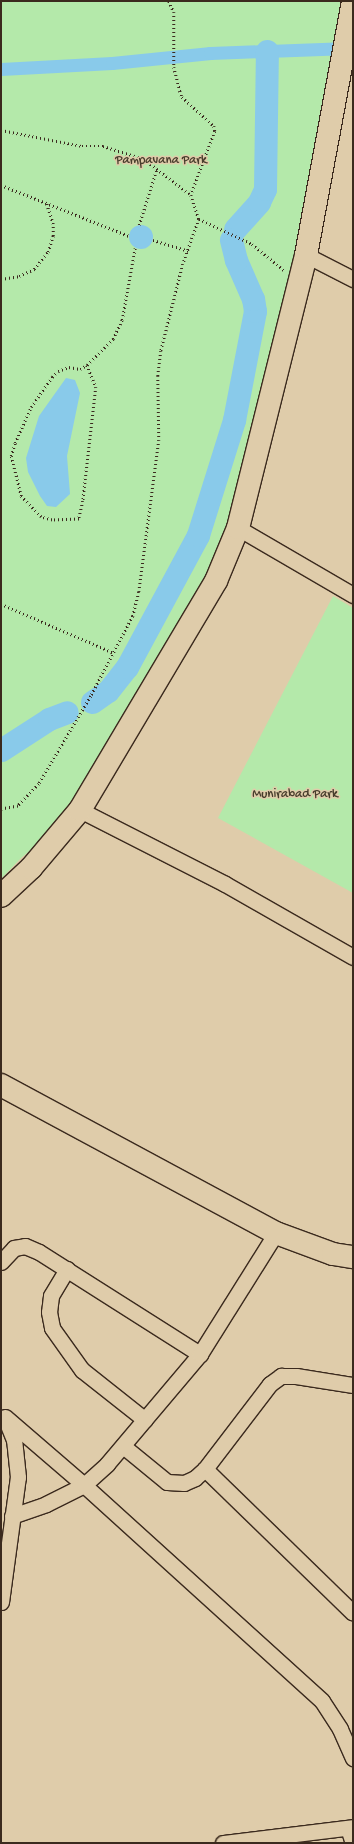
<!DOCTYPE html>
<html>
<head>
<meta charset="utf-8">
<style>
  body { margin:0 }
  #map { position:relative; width:354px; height:1844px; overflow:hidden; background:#dfccaa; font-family:"Gochi Hand",sans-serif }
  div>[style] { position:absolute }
  .green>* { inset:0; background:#b4e9aa }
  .water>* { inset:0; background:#89caea }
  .round { border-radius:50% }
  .canal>* { height:13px; margin:-6.5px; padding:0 6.5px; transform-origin:6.5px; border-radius:6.5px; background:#89caea }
  .river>* { height:23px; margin:-11.5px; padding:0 11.5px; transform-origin:11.5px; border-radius:11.5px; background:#89caea }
  .path>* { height:2.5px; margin-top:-1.25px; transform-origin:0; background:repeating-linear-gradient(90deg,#3b2a1e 0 1px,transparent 0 4px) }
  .roads { filter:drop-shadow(1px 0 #3b2a1e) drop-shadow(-1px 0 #3b2a1e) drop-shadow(0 1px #3b2a1e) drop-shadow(0 -1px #3b2a1e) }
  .street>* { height:15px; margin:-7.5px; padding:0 7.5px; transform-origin:7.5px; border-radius:7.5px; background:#dfccaa }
  .primary>* { height:22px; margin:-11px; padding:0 11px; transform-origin:11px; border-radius:11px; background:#dfccaa }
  span { translate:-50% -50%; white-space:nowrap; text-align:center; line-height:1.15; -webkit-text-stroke:3px #dfccaa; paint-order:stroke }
  .park-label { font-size:13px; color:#473d2c }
  .frame { position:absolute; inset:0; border:2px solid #3b2a1e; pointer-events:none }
</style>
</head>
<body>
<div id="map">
  <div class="green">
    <i style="clip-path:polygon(1px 1px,353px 1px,238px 528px,80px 810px,21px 858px,1px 879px)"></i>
    <i style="clip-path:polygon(333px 596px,353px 608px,353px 893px,218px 818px)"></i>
  </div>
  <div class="water">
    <i class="round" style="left:129px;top:225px;width:24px;height:24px"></i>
    <i style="clip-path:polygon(66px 378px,75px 380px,80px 393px,67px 456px,70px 494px,56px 507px,47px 506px,40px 496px,28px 472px,26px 458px,39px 416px)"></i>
  </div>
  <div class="canal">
    <i style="left:1px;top:69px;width:111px;rotate:-3.1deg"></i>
    <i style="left:112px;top:63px;width:99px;rotate:-5.8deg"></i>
    <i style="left:210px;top:53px;width:139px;rotate:-2.1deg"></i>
  </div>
  <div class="river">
    <i style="left:235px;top:229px;width:36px;rotate:-48deg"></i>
    <i style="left:259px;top:202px;width:14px;rotate:-65deg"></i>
    <i style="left:265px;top:189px;width:138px;rotate:-89.2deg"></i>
    <i style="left:92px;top:702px;width:19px;rotate:-35deg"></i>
    <i style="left:108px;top:691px;width:31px;rotate:-52deg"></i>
    <i style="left:127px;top:667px;width:150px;rotate:-61.7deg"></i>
    <i style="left:198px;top:535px;width:121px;rotate:-72.6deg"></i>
    <i style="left:234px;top:420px;width:111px;rotate:-79.1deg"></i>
    <i style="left:255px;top:311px;width:12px;rotate:-99deg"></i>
    <i style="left:253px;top:299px;width:43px;rotate:-113.6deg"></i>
    <i style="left:236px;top:260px;width:21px;rotate:-104deg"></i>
    <i style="left:1px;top:750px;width:57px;rotate:-32.9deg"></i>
    <i style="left:49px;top:719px;width:19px;rotate:-21deg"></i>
  </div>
  <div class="path">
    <i style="left:169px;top:1px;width:12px;rotate:66deg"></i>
    <i style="left:174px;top:12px;width:55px;rotate:90deg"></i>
    <i style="left:174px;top:67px;width:25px;rotate:76deg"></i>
    <i style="left:180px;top:91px;width:6px;rotate:72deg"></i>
    <i style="left:182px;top:97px;width:43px;rotate:42.2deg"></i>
    <i style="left:214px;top:126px;width:5px;rotate:79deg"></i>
    <i style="left:215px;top:131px;width:68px;rotate:110.6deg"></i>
    <i style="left:1px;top:130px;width:83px;rotate:11.2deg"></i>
    <i style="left:82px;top:146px;width:21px"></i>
    <i style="left:103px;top:146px;width:43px;rotate:17.6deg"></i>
    <i style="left:144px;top:159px;width:59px;rotate:37.5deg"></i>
    <i style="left:191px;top:195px;width:25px;rotate:72deg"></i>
    <i style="left:199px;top:219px;width:48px;rotate:109.6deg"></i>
    <i style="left:183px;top:264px;width:90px;rotate:104.2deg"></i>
    <i style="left:161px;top:351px;width:25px;rotate:97deg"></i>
    <i style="left:158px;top:376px;width:64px;rotate:89.1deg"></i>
    <i style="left:159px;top:440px;width:153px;rotate:97.5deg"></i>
    <i style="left:139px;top:592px;width:25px;rotate:104deg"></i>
    <i style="left:133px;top:616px;width:90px;rotate:117.7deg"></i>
    <i style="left:91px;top:696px;width:102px;rotate:120.6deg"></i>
    <i style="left:39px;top:784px;width:30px;rotate:134deg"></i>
    <i style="left:18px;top:806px;width:17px;rotate:170deg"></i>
    <i style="left:1px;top:185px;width:138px;rotate:21.7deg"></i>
    <i style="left:199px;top:219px;width:59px;rotate:25.3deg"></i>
    <i style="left:252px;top:244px;width:43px;rotate:39.3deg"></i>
    <i style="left:139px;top:225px;width:60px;rotate:-72.5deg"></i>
    <i style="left:153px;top:240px;width:37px;rotate:17deg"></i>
    <i style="left:1px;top:279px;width:18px;rotate:-9deg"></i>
    <i style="left:19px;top:276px;width:17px;rotate:-25deg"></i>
    <i style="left:34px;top:269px;width:22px;rotate:-51deg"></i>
    <i style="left:48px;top:252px;width:17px;rotate:-73deg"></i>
    <i style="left:53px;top:236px;width:12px;rotate:-90deg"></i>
    <i style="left:53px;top:224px;width:23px;rotate:-108deg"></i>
    <i style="left:87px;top:365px;width:24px;rotate:68deg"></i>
    <i style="left:96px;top:387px;width:115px;rotate:96.5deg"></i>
    <i style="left:83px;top:501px;width:18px;rotate:103deg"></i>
    <i style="left:79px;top:519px;width:27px;rotate:178deg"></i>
    <i style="left:52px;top:520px;width:11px;rotate:-165deg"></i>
    <i style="left:41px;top:517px;width:29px;rotate:-134deg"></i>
    <i style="left:21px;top:496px;width:41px;rotate:-104deg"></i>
    <i style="left:11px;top:456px;width:14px;rotate:-73deg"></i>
    <i style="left:15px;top:443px;width:39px;rotate:-66deg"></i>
    <i style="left:31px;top:407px;width:37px;rotate:-55deg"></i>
    <i style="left:52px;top:377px;width:8px;rotate:-45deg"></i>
    <i style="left:58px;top:371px;width:12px;rotate:-20deg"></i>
    <i style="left:69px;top:367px;width:11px;rotate:10deg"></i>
    <i style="left:80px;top:369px;width:8px;rotate:-30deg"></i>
    <i style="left:87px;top:365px;width:37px;rotate:-45deg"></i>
    <i style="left:113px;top:339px;width:21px;rotate:-65deg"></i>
    <i style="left:122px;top:320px;width:73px;rotate:-79.8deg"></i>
    <i style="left:1px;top:604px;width:123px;rotate:23.4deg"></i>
  </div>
  <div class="roads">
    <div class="street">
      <i style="left:306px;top:255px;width:53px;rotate:27.1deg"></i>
      <i style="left:238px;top:528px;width:133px;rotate:30.2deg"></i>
      <i style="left:80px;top:810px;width:163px;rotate:27deg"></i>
      <i style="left:225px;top:884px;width:147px;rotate:29.7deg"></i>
      <i style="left:1px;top:1262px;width:19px;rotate:-47deg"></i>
      <i style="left:14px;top:1248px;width:11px;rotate:-10deg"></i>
      <i style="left:25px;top:1246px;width:15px;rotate:23deg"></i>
      <i style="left:39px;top:1252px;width:191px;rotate:32.4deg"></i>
      <i style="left:67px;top:1269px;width:31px;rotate:121deg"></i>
      <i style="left:51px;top:1296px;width:16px;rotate:97deg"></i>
      <i style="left:49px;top:1312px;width:16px;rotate:79deg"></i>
      <i style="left:52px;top:1328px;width:52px;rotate:54.5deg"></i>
      <i style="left:82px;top:1370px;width:80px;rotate:38.4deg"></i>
      <i style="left:5px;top:1417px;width:104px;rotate:40.7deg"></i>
      <i style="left:84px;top:1485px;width:321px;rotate:42.2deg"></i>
      <i style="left:322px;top:1701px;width:33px;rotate:57deg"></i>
      <i style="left:340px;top:1729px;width:32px;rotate:66deg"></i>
      <i style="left:123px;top:1446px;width:57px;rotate:39.3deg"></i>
      <i style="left:167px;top:1482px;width:17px;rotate:3deg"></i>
      <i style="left:184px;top:1483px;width:12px;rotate:-24deg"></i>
      <i style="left:195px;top:1478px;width:13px;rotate:-42deg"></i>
      <i style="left:205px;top:1469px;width:107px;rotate:-52.6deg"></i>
      <i style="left:270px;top:1384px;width:14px;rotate:-36deg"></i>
      <i style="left:281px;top:1376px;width:15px"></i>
      <i style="left:296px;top:1376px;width:58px;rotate:9deg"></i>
      <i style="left:205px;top:1469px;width:206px;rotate:44.2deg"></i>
      <i style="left:12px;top:1516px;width:36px;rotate:-19deg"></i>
      <i style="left:46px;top:1504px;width:42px;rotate:-26.6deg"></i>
      <i style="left:84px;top:1485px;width:31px;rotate:-42deg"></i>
      <i style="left:107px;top:1464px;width:144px;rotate:-49.8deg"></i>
      <i style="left:200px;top:1354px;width:143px;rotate:-57.9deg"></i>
      <i style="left:1px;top:1602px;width:126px;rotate:-82.3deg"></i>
      <i style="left:18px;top:1477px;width:37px;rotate:-96deg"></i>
      <i style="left:14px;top:1440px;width:24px;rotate:-112deg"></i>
      <i style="left:348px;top:1828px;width:16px;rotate:72deg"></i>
      <i style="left:223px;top:1843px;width:131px;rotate:-7deg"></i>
    </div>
    <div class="primary">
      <i style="left:1px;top:896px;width:41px;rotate:-43deg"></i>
      <i style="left:31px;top:868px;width:76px;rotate:-49.8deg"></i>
      <i style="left:80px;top:810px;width:266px;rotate:-59.3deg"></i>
      <i style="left:216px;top:581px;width:57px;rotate:-67.5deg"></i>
      <i style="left:238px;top:528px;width:281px;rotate:-76deg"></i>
      <i style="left:306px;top:255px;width:258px;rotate:-79.5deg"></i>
      <i style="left:1px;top:1085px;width:312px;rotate:28.3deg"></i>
      <i style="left:276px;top:1233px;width:61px;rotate:20.2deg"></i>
      <i style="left:333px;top:1254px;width:20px;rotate:9deg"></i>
    </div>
  </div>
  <div class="park-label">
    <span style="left:161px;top:161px">Pampavana Park</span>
    <span style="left:295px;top:795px">Munirabad Park</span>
  </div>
  <div class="frame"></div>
</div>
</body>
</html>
